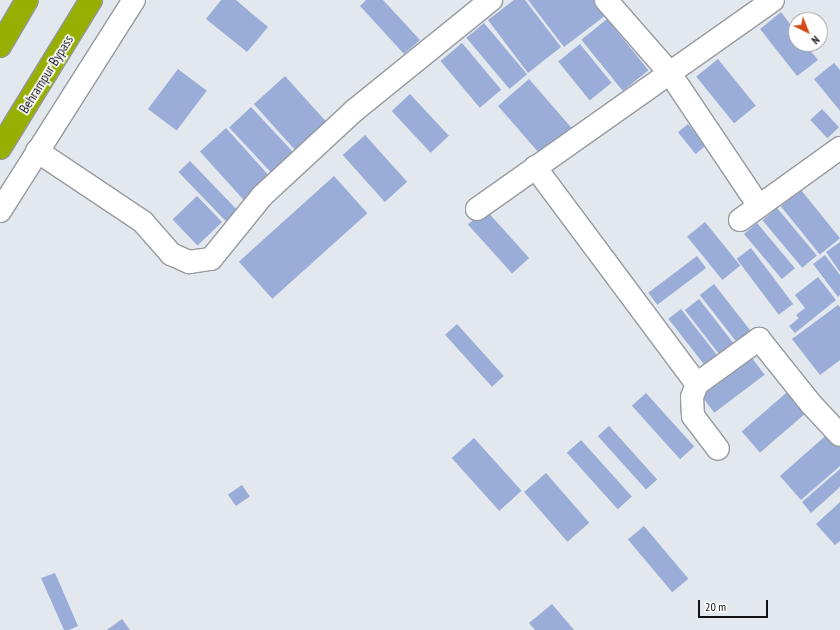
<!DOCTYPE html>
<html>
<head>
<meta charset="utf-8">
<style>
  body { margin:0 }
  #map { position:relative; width:840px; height:630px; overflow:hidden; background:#e3e7ee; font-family:"PT Sans Narrow",sans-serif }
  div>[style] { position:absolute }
  .building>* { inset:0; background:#9aadd8; transform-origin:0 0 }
  .roads { filter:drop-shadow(1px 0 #969aa0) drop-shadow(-1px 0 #969aa0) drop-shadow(0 1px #969aa0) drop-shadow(0 -1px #969aa0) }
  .minor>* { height:22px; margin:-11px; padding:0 11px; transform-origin:11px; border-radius:11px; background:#fff }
  .highway>* { height:22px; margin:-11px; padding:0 11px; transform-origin:11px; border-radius:11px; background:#96af00 }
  span { translate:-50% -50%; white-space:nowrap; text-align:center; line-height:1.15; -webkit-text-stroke:3.5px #fff; paint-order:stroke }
  .street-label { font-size:14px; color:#111215 }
  .north { position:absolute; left:788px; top:12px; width:40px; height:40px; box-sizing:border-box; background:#fff; border:1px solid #a0a0a1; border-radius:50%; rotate:137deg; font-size:11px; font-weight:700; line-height:16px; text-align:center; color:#111215 }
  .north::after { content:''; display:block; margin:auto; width:14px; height:18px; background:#d14a15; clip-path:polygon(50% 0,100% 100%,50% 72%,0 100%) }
  .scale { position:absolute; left:698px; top:600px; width:70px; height:18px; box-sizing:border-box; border:2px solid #111215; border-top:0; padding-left:5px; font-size:12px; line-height:14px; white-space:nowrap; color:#111215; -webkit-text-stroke:3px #fff; paint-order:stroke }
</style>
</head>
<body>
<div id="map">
  <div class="building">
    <i style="clip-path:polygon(221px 0,236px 0,268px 27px,247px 52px,206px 19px)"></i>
    <i style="clip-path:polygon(366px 0,383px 0,420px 40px,404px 54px,360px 6px)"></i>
    <i style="clip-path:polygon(514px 0,525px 0,561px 47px,528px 73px,488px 20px)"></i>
    <i style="clip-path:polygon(528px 0,595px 0,606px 15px,564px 47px)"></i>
    <i style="clip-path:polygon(781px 12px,796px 32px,796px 44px,805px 44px,818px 60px,797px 76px,760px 29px)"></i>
    <i style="left:607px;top:19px;width:66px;height:33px;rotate:51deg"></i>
    <i style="left:484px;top:23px;width:67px;height:23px;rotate:50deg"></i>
    <i style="left:462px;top:43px;width:61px;height:28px;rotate:50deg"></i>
    <i style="left:580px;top:44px;width:50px;height:28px;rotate:51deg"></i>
    <i style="left:718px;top:59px;width:60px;height:28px;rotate:51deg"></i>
    <i style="clip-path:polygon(834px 63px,840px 70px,840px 111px,814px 79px)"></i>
    <i style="left:178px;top:69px;width:36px;height:50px;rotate:37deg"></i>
    <i style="left:285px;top:76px;width:64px;height:42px;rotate:48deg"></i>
    <i style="left:529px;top:79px;width:66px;height:41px;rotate:49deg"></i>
    <i style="left:410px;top:94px;width:57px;height:25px;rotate:47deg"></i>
    <i style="left:251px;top:107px;width:64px;height:30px;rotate:47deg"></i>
    <i style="left:822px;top:109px;width:25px;height:16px;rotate:47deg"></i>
    <i style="left:688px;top:124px;width:28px;height:13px;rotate:51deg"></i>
    <i style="left:226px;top:128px;width:67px;height:35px;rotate:48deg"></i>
    <i style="left:365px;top:135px;width:63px;height:30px;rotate:48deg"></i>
    <i style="left:190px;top:161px;width:68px;height:16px;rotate:46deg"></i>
    <i style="left:334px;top:176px;width:50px;height:128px;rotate:48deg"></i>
    <i style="left:801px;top:190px;width:62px;height:26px;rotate:51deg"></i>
    <i style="left:197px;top:196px;width:36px;height:34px;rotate:46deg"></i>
    <i style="left:777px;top:208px;width:62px;height:19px;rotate:50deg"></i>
    <i style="left:485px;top:209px;width:66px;height:23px;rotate:48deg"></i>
    <i style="left:705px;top:222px;width:56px;height:23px;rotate:51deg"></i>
    <i style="left:757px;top:223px;width:59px;height:17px;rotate:50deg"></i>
    <i style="clip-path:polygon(840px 242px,840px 272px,826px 252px)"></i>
    <i style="left:751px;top:248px;width:70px;height:18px;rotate:53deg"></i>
    <i style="clip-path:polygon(825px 255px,840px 275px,840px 295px,838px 297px,813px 264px)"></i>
    <i style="left:697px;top:256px;width:15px;height:61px;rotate:53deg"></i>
    <i style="clip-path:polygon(818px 277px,836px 300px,795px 333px,789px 326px,799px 318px,796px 315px,805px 308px,795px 295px)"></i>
    <i style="left:714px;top:284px;width:66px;height:18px;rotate:52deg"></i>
    <i style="left:699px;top:299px;width:61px;height:18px;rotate:52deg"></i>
    <i style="clip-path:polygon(838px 305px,840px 307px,840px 360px,820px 375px,792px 339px)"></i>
    <i style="left:681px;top:309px;width:66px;height:16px;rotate:52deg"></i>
    <i style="left:457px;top:324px;width:70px;height:16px;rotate:48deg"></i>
    <i style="left:752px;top:358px;width:21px;height:63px;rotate:53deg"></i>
    <i style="left:793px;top:387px;width:28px;height:68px;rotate:49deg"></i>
    <i style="left:646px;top:393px;width:72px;height:19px;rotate:48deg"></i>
    <i style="left:609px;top:426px;width:72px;height:15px;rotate:48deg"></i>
    <i style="clip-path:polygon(831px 431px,840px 442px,840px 466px,801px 500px,780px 476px)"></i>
    <i style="left:474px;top:438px;width:71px;height:30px;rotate:48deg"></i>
    <i style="left:581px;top:440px;width:76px;height:19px;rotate:48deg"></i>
    <i style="clip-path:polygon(840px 469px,840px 487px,811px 513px,802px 502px)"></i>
    <i style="left:546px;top:473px;width:66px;height:29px;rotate:49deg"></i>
    <i style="left:242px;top:485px;width:14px;height:17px;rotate:56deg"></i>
    <i style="clip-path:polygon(840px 502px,840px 541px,835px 545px,816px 524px)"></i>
    <i style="left:644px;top:526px;width:69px;height:21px;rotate:50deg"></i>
    <i style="clip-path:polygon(55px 573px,78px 626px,69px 630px,64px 630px,41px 578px)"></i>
    <i style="clip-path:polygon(552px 604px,574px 630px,535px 630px,529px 623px)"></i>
    <i style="clip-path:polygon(122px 619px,130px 630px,107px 630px)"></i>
  </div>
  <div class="roads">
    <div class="minor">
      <i style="left:606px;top:0;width:96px;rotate:48.8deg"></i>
      <i style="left:669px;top:72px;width:161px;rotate:56.1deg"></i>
      <i style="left:37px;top:151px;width:128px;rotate:33.8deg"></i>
      <i style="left:143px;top:222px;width:43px;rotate:48.8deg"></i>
      <i style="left:171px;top:254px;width:20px;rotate:24deg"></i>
      <i style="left:189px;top:262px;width:22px;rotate:-8deg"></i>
      <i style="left:211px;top:259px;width:81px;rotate:-51deg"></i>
      <i style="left:262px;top:196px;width:127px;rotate:-42.8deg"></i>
      <i style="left:355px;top:110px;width:175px;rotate:-39deg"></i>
      <i style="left:535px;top:167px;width:271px;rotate:53.3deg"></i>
      <i style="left:697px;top:384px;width:14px;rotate:111deg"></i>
      <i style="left:692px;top:397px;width:19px;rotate:87deg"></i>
      <i style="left:693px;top:416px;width:41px;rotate:52.9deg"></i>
      <i style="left:477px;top:209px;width:362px;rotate:-35.2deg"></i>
      <i style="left:0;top:211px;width:250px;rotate:-57.6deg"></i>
      <i style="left:740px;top:220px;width:123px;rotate:-35.8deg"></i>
      <i style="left:697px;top:384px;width:77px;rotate:-36deg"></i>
      <i style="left:759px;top:339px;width:83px;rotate:51.3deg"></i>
      <i style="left:811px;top:404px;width:42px;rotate:46.9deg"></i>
    </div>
    <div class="highway">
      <i style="left:0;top:46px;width:53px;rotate:-59.6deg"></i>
      <i style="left:0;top:148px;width:174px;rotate:-58.4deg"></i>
    </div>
  </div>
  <div class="street-label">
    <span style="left:46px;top:74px;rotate:-58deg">Behrampur Bypass</span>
  </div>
  <div class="north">N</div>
  <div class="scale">20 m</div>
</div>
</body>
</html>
